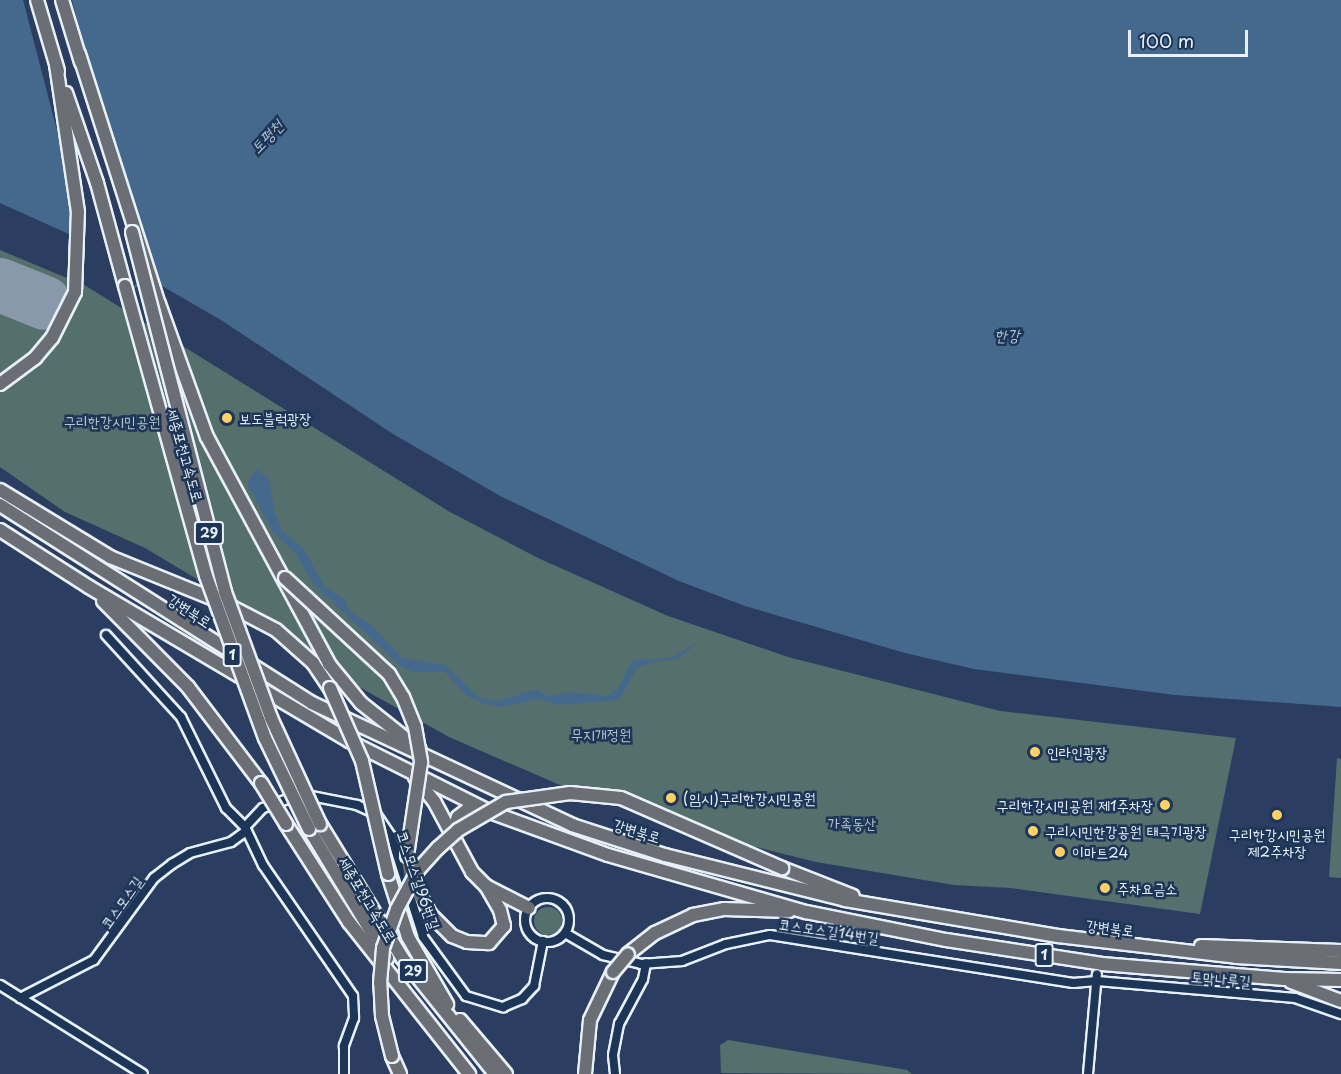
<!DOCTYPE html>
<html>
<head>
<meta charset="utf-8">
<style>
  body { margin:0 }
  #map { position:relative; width:1341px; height:1074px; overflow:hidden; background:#2b3e61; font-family:"Playpen Sans","Poor Story",sans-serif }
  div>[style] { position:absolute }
  .green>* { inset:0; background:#556f6c }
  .round { border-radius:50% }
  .water>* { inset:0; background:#45698d }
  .pier>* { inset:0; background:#2b3e61 }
  .stream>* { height:2px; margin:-1px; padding:0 1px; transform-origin:1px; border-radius:1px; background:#45698d }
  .runway>* { height:54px; margin:-27px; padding:0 27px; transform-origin:27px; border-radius:27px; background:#8a98ac }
  .roads { filter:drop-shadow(2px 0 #e8f1f8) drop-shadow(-2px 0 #e8f1f8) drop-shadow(0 2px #e8f1f8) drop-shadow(0 -2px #e8f1f8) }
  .minor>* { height:8px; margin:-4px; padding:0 4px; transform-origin:4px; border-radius:4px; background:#1d3557 }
  .minor>.ring { margin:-4px; padding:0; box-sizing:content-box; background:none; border:8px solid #1d3557; border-radius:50% }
  .highway>* { height:12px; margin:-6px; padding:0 6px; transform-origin:6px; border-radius:6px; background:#6b6f75 }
  .bridges { filter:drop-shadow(2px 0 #e8f1f8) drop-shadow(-2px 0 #e8f1f8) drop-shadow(0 2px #e8f1f8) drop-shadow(0 -2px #e8f1f8) }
  .highway-bridge>* { height:12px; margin:-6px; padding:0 6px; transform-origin:6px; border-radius:6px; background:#6b6f75 }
  .dots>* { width:16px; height:16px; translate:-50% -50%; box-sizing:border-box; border:3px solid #1d3557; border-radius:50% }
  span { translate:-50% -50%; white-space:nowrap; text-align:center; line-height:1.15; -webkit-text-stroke:5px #1d3557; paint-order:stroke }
  .shield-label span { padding:2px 4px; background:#1d3557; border:2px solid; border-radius:4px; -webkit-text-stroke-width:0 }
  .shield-label { font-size:14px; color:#e8f1f8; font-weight:700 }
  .poi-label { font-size:15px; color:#e8f1f8 }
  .left { translate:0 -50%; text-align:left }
  .right { translate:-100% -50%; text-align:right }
  .park-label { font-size:15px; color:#b5c4c7 }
  .street-label { font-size:15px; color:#e8f1f8 }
  .water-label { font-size:16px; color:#afc1d3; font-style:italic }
  .scale { position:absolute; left:1128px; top:30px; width:120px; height:27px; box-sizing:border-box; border:3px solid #e8f1f8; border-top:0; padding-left:8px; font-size:18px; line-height:21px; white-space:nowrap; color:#e8f1f8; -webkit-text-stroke:4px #1d3557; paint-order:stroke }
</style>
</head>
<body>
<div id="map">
  <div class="green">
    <i style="clip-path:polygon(0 250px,86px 286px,450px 512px,538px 558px,668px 616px,788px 657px,1000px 711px,1236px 738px,1200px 914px,1010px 888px,954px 885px,816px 862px,703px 834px,583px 795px,449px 737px,316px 663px,272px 624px,145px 548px,65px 512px,0 467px)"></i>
    <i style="clip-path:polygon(1337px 758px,1341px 759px,1341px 878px,1329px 877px)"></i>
    <i class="round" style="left:534px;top:907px;width:28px;height:28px"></i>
    <i style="clip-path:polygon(728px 1040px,907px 1070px,912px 1074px,721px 1073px,720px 1045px)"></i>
  </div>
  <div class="water">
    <i style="clip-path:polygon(0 0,1341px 0,1341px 707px,1175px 695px,974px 669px,905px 653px,745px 606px,679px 581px,502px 497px,393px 434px,221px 320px,82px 240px,0 203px)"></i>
    <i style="clip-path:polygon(256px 469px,269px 479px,275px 514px,283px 532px,303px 548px,325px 587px,344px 599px,351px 612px,371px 625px,402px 658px,445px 665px,480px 698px,498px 701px,537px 689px,548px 697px,568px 692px,608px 696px,619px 687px,632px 660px,671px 658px,700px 641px,678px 659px,652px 662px,637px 668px,619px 700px,557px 705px,538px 699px,501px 707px,481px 703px,466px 695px,445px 672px,414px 672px,400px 666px,314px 585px,294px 551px,274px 534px,247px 483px)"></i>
  </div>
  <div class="pier">
    <i style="clip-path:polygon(23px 0,72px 0,133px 239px,148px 281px,80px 243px,60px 142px)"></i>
  </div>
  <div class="stream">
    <i style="left:133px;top:289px;width:9px;rotate:-49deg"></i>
  </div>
  <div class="runway">
    <i style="left:0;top:285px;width:48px;rotate:21.8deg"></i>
  </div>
  <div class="roads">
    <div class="minor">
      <i style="left:106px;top:635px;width:111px;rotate:47.6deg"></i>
      <i style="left:181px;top:717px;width:102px;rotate:63.7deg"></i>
      <i style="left:226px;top:808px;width:27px;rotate:45deg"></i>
      <i style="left:245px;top:827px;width:42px;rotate:64.7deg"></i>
      <i style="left:263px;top:865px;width:159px;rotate:55.5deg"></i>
      <i style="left:353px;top:996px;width:22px;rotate:87deg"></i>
      <i style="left:354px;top:1018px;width:30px;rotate:110deg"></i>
      <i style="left:344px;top:1046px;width:28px;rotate:90deg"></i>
      <i class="ring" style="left:525px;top:898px;width:36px;height:36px"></i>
      <i style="left:565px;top:933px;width:44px;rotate:30.1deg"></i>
      <i style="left:603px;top:955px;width:39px;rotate:13deg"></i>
      <i style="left:641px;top:964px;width:41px;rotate:-4.2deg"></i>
      <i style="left:682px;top:961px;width:47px;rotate:-21.1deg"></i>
      <i style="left:726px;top:944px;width:45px;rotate:-11.6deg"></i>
      <i style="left:770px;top:935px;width:307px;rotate:9deg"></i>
      <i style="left:1073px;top:983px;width:24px;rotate:-5deg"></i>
      <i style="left:1097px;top:981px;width:199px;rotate:4.9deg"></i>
      <i style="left:1295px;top:998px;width:49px;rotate:19.2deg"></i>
      <i style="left:0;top:985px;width:168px;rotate:31.9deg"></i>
      <i style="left:20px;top:998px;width:83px;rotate:-27.2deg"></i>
      <i style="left:94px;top:960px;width:102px;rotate:-53.8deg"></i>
      <i style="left:154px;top:878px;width:23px;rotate:-38deg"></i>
      <i style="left:172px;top:864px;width:21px;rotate:-31deg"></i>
      <i style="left:190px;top:853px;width:42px;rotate:-15deg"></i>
      <i style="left:231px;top:842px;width:17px;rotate:-36deg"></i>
      <i style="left:245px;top:832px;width:5px;rotate:-90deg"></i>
      <i style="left:245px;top:827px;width:26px;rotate:-47deg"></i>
      <i style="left:263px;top:808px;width:40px;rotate:-20.2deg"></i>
      <i style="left:301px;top:794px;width:57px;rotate:11.1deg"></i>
      <i style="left:357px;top:805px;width:21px;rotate:25deg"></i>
      <i style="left:376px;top:814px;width:27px;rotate:56deg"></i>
      <i style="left:391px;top:836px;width:106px;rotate:72.4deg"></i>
      <i style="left:423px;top:937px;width:73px;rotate:53.9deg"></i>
      <i style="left:466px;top:996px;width:39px;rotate:17deg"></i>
      <i style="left:503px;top:1007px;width:21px;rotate:-23deg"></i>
      <i style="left:522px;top:999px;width:18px;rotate:-47deg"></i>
      <i style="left:534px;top:986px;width:46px;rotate:-78.7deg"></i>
      <i style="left:615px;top:1074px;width:19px;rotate:-96deg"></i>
      <i style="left:613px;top:1055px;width:32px;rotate:-79deg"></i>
      <i style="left:619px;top:1024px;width:51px;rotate:-61.9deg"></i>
      <i style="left:643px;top:979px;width:16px;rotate:-79deg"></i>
      <i style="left:1088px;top:1074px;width:100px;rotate:-84.9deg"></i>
    </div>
    <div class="highway">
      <i style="left:37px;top:0;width:74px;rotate:73.5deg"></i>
      <i style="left:62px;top:0;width:65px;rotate:73deg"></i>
      <i style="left:79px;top:54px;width:262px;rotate:72.3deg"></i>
      <i style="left:159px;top:304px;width:141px;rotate:70.2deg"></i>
      <i style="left:207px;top:437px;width:258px;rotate:61.7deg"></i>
      <i style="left:329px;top:664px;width:50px;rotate:50.6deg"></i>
      <i style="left:361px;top:703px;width:75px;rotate:38.5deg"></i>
      <i style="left:66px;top:93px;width:95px;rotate:71deg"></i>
      <i style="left:97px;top:183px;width:107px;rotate:74.8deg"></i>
      <i style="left:0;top:384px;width:44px;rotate:-36.6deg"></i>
      <i style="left:35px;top:358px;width:26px;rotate:-50deg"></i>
      <i style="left:52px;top:338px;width:51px;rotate:-63.4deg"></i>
      <i style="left:75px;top:292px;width:80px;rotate:-87.9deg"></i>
      <i style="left:78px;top:212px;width:149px;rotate:-98.5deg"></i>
      <i style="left:0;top:490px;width:129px;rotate:31.3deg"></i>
      <i style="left:110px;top:557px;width:125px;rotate:22.1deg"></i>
      <i style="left:226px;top:604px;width:56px;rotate:27.5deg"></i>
      <i style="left:276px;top:630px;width:50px;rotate:41.7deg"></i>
      <i style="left:313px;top:663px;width:30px;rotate:56deg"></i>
      <i style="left:0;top:505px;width:370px;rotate:32.4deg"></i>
      <i style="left:312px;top:703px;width:287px;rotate:25.1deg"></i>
      <i style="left:572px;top:825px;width:98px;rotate:17.9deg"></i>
      <i style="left:665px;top:855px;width:186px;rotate:14deg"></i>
      <i style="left:845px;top:900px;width:216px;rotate:9.6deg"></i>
      <i style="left:1058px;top:936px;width:179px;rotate:6.7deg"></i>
      <i style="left:1236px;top:957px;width:105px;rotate:3.3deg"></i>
      <i style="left:0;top:530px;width:106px;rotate:32.6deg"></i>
      <i style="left:89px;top:587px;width:302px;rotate:30.6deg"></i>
      <i style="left:349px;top:741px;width:161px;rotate:26.6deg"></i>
      <i style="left:493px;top:813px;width:122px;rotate:20.1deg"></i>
      <i style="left:608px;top:855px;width:206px;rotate:16.1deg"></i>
      <i style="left:806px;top:912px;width:143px;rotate:11.3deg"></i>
      <i style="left:946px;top:940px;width:158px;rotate:8.7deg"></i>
      <i style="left:1102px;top:964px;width:183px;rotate:4.7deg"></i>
      <i style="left:1284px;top:979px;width:57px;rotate:1deg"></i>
      <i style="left:103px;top:601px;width:121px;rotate:45.3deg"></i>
      <i style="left:188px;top:687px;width:121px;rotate:52.8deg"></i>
      <i style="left:415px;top:777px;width:31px;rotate:52deg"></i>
      <i style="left:434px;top:801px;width:81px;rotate:61.8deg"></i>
      <i style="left:472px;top:872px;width:20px;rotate:45deg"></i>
      <i style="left:486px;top:886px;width:48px;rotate:27.1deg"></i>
      <i style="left:286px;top:824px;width:117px;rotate:57.3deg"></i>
      <i style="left:349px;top:922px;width:194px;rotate:51.7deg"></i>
      <i style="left:320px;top:824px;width:158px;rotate:58.4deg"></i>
      <i style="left:403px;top:959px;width:147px;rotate:51.3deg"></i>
      <i style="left:309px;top:829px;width:151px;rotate:58.8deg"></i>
      <i style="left:451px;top:837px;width:21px;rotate:-71deg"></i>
      <i style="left:458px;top:817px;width:11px;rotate:-38deg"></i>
      <i style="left:467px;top:810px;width:18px;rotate:3deg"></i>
      <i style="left:407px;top:856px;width:25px;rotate:79deg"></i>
      <i style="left:412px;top:881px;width:39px;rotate:61deg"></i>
      <i style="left:431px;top:915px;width:30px;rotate:45deg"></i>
      <i style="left:452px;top:936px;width:16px;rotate:22deg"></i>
      <i style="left:467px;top:942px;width:22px;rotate:3deg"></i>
      <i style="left:489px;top:943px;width:23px;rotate:-49deg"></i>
      <i style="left:504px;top:926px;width:16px;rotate:-104deg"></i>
      <i style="left:500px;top:910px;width:28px;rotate:-120deg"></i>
      <i style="left:782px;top:868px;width:76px;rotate:21.5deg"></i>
      <i style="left:388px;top:874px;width:66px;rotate:72.4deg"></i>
      <i style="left:408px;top:937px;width:78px;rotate:59.8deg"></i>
      <i style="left:1201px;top:946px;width:140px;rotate:2deg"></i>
      <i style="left:628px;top:954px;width:34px;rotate:-38deg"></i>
      <i style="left:655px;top:933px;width:42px;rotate:-25.3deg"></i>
      <i style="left:693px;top:915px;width:32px;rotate:-11deg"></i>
      <i style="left:724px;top:909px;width:65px;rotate:1.8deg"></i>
      <i style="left:1291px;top:982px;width:53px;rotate:20.8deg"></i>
      <i style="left:460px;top:1020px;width:71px;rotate:49.6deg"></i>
      <i style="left:392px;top:1056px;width:20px;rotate:66deg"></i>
      <i style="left:585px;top:1074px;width:54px;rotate:-84.7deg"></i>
      <i style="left:590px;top:1020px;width:53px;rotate:-64.4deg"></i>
    </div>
  </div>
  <div class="bridges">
    <div class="highway-bridge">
      <i style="left:132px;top:232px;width:372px;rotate:75.5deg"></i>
      <i style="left:225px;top:592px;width:134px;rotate:69.9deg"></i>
      <i style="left:271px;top:718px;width:117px;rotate:65.2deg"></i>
      <i style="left:125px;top:286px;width:301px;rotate:74.4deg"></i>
      <i style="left:206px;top:576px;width:172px;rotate:70deg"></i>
      <i style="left:265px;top:738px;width:101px;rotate:64.2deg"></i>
      <i style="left:285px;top:578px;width:142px;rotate:42.7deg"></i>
      <i style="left:389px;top:674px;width:27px;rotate:59deg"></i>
      <i style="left:403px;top:697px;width:32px;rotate:68deg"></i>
      <i style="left:415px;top:727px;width:36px;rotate:80deg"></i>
      <i style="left:421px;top:762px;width:95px;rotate:98.5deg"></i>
      <i style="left:330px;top:688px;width:80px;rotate:66.3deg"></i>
      <i style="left:362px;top:761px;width:116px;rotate:77deg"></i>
      <i style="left:261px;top:783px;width:48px;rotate:58.6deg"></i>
      <i style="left:613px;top:972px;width:23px;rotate:-50deg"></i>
      <i style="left:392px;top:1056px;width:41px;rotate:-104deg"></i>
      <i style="left:382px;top:1016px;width:33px;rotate:-93deg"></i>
      <i style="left:380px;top:983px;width:35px;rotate:-85deg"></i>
      <i style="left:383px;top:948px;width:41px;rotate:-70.3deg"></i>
      <i style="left:397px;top:909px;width:44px;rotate:-61.7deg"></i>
      <i style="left:418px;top:870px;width:30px;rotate:-48deg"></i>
      <i style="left:438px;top:848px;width:27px;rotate:-42deg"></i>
      <i style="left:458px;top:830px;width:56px;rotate:-30.3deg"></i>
      <i style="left:506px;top:802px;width:65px;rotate:-8deg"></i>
      <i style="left:570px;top:793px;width:51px;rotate:5.6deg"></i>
      <i style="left:621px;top:798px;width:176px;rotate:23.5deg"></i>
    </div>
  </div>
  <div class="dots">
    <i style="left:227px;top:418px;background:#ffd166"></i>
    <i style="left:1035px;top:752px;background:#ffd166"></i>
    <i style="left:671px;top:798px;background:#ffd166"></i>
    <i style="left:1165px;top:805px;background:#ffd166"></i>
    <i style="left:1277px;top:815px;background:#ffd166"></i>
    <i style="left:1033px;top:831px;background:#ffd166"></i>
    <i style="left:1060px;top:852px;background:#ffd166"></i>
    <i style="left:1105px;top:888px;background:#ffd166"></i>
  </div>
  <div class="shield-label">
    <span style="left:209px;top:533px">29</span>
    <span style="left:232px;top:655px">1</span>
    <span style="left:1044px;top:955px">1</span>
    <span style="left:413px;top:971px">29</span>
  </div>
  <div class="poi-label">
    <span class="left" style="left:239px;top:418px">보도블럭광장</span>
    <span class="left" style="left:1047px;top:752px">인라인광장</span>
    <span class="left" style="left:683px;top:798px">(임시)구리한강시민공원</span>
    <span class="right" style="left:1153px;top:805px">구리한강시민공원 제1주차장</span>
    <span class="left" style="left:1045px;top:831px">구리시민한강공원 태극기광장</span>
    <span style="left:1277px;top:842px">구리한강시민공원<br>제2주차장</span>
    <span class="left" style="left:1072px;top:852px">이마트24</span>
    <span class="left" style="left:1117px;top:888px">주차요금소</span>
  </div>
  <div class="park-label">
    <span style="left:112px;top:421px">구리한강시민공원</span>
    <span style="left:601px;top:734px">무지개정원</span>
    <span style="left:852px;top:823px">가족동산</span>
  </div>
  <div class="street-label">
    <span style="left:186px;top:455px;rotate:74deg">세종포천고속도로</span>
    <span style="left:190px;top:610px;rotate:33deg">강변북로</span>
    <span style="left:637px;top:830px;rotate:17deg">강변북로</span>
    <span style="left:419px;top:880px;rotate:71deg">코스모스길96번길</span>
    <span style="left:368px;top:899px;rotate:59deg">세종포천고속도로</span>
    <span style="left:121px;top:902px;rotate:-55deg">코스모스길</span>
    <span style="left:1110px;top:927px;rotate:7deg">강변북로</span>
    <span style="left:829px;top:930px;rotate:8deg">코스모스길14번길</span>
    <span style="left:1221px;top:978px;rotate:5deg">토막나루길</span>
  </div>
  <div class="water-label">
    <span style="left:266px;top:136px;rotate:-46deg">토평천</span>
    <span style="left:1007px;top:334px">한강</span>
  </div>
  <div class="scale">100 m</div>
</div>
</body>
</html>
